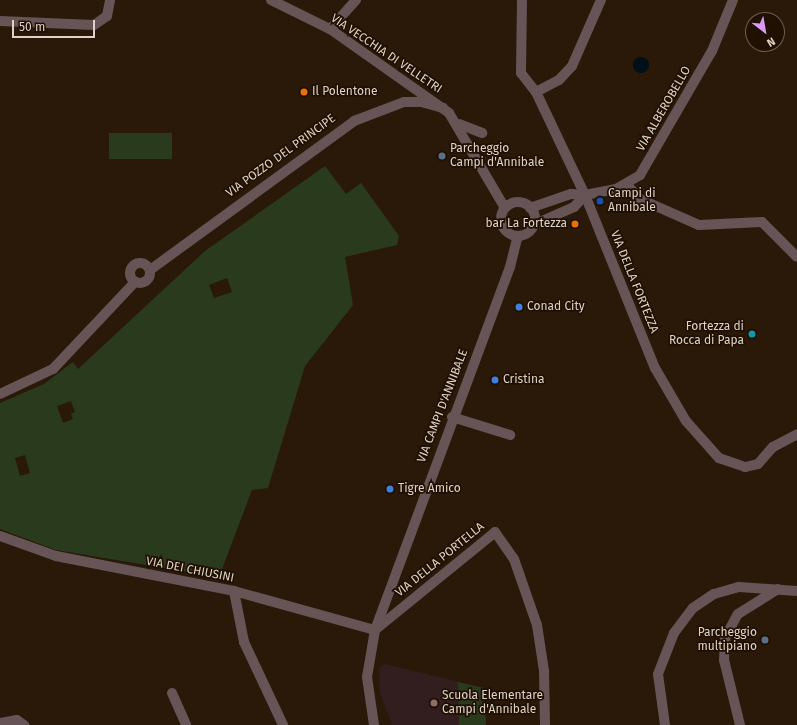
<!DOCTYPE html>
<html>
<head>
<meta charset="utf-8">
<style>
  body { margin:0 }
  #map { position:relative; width:797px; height:725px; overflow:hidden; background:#2a1908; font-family:"Fira Sans",sans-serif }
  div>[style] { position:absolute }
  .education>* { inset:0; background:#321e1f }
  .green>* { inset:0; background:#2a3a1d; transform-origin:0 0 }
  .water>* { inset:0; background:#000f18 }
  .round { border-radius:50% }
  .minor>* { height:10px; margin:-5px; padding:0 5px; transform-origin:5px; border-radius:5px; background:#665457 }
  .minor>.ring { margin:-5px; padding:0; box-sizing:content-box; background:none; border:10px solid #665457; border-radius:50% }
  .dots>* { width:11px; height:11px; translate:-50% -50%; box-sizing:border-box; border:2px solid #201002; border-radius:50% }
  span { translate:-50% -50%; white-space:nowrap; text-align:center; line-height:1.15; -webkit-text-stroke:3.5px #201002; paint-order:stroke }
  .street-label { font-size:12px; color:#ded2c8 }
  .poi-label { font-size:12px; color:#ded2c8 }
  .left { translate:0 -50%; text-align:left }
  .right { translate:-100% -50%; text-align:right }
  .north { position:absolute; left:745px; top:12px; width:40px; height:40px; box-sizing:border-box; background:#201002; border:1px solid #6c5e51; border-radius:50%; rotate:149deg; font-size:11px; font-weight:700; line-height:16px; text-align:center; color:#ded2c8 }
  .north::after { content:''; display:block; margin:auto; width:14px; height:18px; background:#dc99f4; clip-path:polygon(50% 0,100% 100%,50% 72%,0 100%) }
  .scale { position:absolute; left:12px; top:20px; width:83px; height:18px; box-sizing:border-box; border:2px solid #ded2c8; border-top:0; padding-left:5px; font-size:12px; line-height:14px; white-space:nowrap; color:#ded2c8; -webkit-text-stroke:3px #201002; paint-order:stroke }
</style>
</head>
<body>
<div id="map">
  <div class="education">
    <i style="clip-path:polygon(385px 664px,484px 688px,486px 725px,392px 725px,380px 693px,379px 669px)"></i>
  </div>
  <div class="green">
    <i style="left:109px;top:133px;width:63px;height:26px"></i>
    <i style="clip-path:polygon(evenodd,325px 166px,346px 194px,361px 183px,399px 236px,397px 245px,345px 257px,353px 305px,305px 366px,268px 488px,252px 490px,219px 577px,56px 550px,0 529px,0 403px,44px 384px,73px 362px,78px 369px,205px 251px,325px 166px,227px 278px,232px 292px,214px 298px,209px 285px,227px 278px,325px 166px,71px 401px,75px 412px,71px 414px,73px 419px,63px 423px,57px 406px,71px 401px,325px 166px,25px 455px,30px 473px,20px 476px,15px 458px,25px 455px)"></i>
    <i style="clip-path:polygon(458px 682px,484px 688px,486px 725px,459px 725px,459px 716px,465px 715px,464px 707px,459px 707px)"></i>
  </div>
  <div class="water">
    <i class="round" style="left:633px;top:57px;width:16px;height:16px"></i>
  </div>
  <div class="minor">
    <i style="left:271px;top:0;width:66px;rotate:26.2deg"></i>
    <i style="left:330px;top:29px;width:146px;rotate:35.2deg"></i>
    <i style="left:449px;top:113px;width:110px;rotate:59.5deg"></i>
    <i style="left:522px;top:0;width:73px;rotate:90.8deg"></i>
    <i style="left:521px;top:73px;width:24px;rotate:52deg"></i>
    <i style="left:536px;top:92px;width:114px;rotate:64.6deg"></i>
    <i style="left:585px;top:195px;width:187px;rotate:68deg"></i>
    <i style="left:655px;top:368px;width:61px;rotate:59.7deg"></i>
    <i style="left:686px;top:421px;width:50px;rotate:48.3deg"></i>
    <i style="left:719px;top:458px;width:28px;rotate:19deg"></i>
    <i style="left:745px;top:467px;width:13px;rotate:-13deg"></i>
    <i style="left:758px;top:464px;width:23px;rotate:-49deg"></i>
    <i style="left:773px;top:447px;width:27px;rotate:-28deg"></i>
    <i style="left:0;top:21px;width:94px;rotate:2.4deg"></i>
    <i style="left:94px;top:25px;width:16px;rotate:-35deg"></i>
    <i style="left:107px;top:16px;width:16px;rotate:-79deg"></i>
    <i style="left:330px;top:29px;width:39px;rotate:-48deg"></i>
    <i style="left:536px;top:92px;width:26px;rotate:-28deg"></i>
    <i style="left:559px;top:80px;width:19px;rotate:-47deg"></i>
    <i style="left:572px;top:66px;width:72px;rotate:-66.3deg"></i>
    <i style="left:459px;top:124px;width:25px;rotate:21deg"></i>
    <i style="left:627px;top:185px;width:19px;rotate:47deg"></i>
    <i style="left:640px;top:199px;width:64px;rotate:23.8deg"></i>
    <i style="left:699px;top:225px;width:63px;rotate:-2.7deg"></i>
    <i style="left:762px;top:222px;width:49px;rotate:45deg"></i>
    <i class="ring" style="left:501px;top:202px;width:24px;height:24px"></i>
    <i style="left:530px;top:208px;width:43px;rotate:-18.9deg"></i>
    <i style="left:571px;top:194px;width:14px;rotate:4deg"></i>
    <i style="left:585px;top:195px;width:32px;rotate:-11deg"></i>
    <i style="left:616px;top:189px;width:28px;rotate:-30deg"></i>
    <i style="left:640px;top:175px;width:143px;rotate:-59.9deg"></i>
    <i style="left:712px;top:51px;width:55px;rotate:-67.6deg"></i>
    <i style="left:533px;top:225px;width:45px;rotate:-23.7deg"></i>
    <i style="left:574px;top:207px;width:16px;rotate:-47deg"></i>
    <i class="ring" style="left:130px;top:263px;width:10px;height:10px"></i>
    <i style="left:150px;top:270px;width:253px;rotate:-36.1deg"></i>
    <i style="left:354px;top:121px;width:53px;rotate:-20.8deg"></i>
    <i style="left:404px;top:102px;width:17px"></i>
    <i style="left:421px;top:102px;width:23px;rotate:15deg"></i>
    <i style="left:0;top:394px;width:59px;rotate:-25.3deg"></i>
    <i style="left:53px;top:369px;width:120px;rotate:-46.7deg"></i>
    <i style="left:452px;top:417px;width:61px;rotate:17.2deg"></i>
    <i style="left:0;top:536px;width:59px;rotate:19.7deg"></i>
    <i style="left:56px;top:556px;width:181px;rotate:11.1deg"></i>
    <i style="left:234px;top:591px;width:146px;rotate:15.5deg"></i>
    <i style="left:234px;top:591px;width:52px;rotate:78.9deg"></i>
    <i style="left:244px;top:642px;width:92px;rotate:64.8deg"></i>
    <i style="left:375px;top:630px;width:155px;rotate:-39.2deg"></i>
    <i style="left:495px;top:532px;width:33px;rotate:55deg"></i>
    <i style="left:514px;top:559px;width:70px;rotate:70.8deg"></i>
    <i style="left:537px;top:625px;width:47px;rotate:81.3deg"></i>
    <i style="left:544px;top:671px;width:54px;rotate:88.9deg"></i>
    <i style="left:172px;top:693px;width:35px;rotate:66deg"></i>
    <i style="left:0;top:723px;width:17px;rotate:-10deg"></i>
    <i style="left:17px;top:720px;width:9px;rotate:36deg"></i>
    <i style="left:374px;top:725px;width:49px;rotate:-98.3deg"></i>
    <i style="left:367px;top:677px;width:48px;rotate:-80.3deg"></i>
    <i style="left:375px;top:630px;width:387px;rotate:-69.6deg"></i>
    <i style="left:510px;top:267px;width:32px;rotate:-76deg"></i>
    <i style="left:665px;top:725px;width:51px;rotate:-97.8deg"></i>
    <i style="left:658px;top:674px;width:44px;rotate:-68.7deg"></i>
    <i style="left:674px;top:633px;width:31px;rotate:-53deg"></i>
    <i style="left:693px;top:608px;width:25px;rotate:-34deg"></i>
    <i style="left:714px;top:594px;width:26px;rotate:-16deg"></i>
    <i style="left:739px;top:587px;width:58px;rotate:3.9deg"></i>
    <i style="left:740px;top:725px;width:67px;rotate:-103.8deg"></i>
    <i style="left:724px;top:660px;width:22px;rotate:-87deg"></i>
    <i style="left:725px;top:638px;width:27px;rotate:-62deg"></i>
    <i style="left:738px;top:614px;width:47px;rotate:-32deg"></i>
  </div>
  <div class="dots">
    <i style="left:304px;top:92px;background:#e8710a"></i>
    <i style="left:442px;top:156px;background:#5c6f8a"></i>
    <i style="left:600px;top:201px;background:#1a4fb4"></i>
    <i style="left:575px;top:224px;background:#e8710a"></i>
    <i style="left:519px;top:307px;background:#3f7fe0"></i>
    <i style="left:752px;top:334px;background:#0f9aa8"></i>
    <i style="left:495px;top:380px;background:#3f7fe0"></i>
    <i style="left:390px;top:489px;background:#3f7fe0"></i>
    <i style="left:765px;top:640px;background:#5c6f8a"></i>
    <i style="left:434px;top:703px;background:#8d6e63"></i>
  </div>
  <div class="street-label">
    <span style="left:386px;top:54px;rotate:34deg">VIA VECCHIA DI VELLETRI</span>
    <span style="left:664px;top:109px;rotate:-60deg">VIA ALBEROBELLO</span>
    <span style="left:281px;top:156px;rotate:-36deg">VIA POZZO DEL PRINCIPE</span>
    <span style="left:634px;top:282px;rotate:68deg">VIA DELLA FORTEZZA</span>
    <span style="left:443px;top:406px;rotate:-69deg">VIA CAMPI D'ANNIBALE</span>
    <span style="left:440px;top:560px;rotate:-39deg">VIA DELLA PORTELLA</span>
    <span style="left:190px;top:570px;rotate:11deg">VIA DEI CHIUSINI</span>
  </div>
  <div class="poi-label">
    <span class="left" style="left:312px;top:92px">Il Polentone</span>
    <span class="left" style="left:450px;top:156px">Parcheggio<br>Campi d'Annibale</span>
    <span class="left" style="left:608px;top:201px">Campi di<br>Annibale</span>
    <span class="right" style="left:567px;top:224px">bar La Fortezza</span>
    <span class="left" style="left:527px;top:307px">Conad City</span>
    <span class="right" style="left:744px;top:334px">Fortezza di<br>Rocca di Papa</span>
    <span class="left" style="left:503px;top:380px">Cristina</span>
    <span class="left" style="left:398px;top:489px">Tigre Amico</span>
    <span class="right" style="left:757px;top:640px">Parcheggio<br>multipiano</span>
    <span class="left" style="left:442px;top:703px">Scuola Elementare<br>Campi d'Annibale</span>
  </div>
  <div class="north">N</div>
  <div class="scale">50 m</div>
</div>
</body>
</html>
